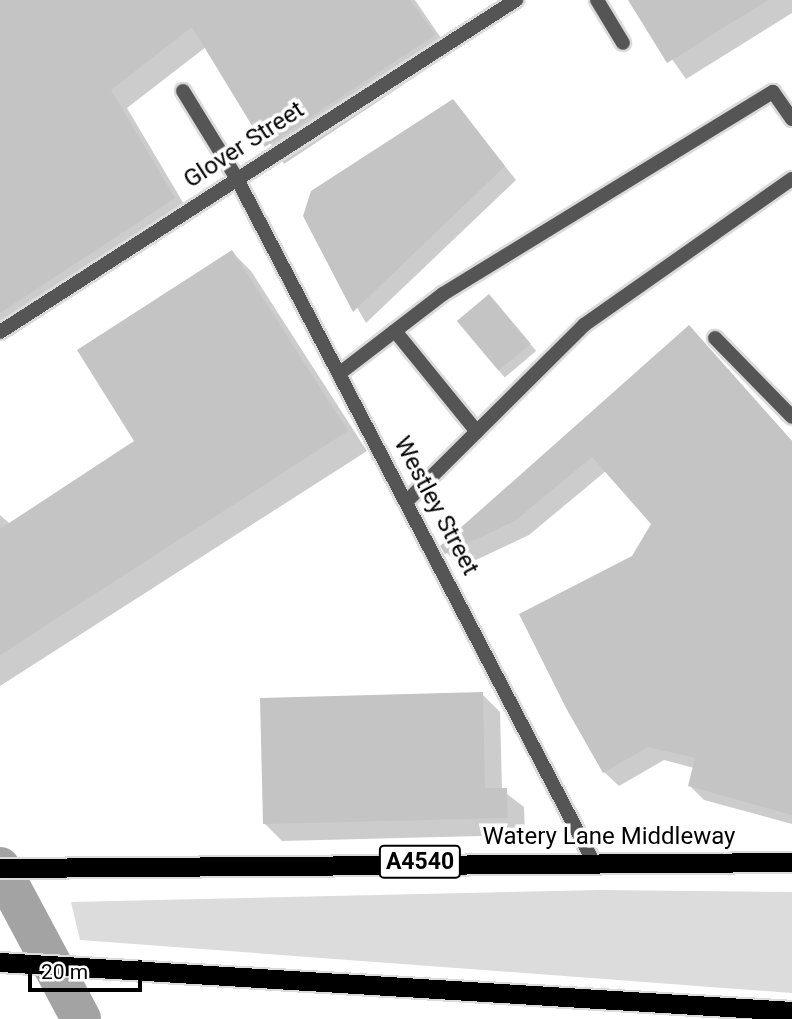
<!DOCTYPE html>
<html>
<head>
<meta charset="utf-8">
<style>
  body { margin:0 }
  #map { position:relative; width:792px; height:1019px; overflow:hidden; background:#fff; font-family:Roboto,sans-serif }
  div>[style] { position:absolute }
  .green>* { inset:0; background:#dcdcdc }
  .shadow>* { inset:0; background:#0003; transform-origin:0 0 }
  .canal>* { height:40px; margin:-20px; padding:0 20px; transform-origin:20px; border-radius:20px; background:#a3a3a3 }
  .building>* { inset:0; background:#c4c4c4; transform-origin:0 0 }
  .roads { filter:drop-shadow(2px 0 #dbdbdb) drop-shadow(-2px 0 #dbdbdb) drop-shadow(0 2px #dbdbdb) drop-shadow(0 -2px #dbdbdb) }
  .service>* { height:14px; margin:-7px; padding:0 7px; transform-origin:7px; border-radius:7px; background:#555 }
  .minor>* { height:14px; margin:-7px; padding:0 7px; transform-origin:7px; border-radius:7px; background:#555 }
  .trunk>* { height:19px; margin:-9.5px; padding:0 9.5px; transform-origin:9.5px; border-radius:9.5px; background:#000 }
  span { translate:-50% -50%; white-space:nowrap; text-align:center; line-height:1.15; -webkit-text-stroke:7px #fff; paint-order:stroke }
  .shield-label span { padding:2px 5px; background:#fff; border:2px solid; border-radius:5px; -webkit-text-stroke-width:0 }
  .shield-label { font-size:23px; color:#000; font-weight:700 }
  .street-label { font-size:24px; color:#000 }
  .scale { position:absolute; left:28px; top:960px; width:114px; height:32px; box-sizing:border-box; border:4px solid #000; border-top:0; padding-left:9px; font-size:21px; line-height:24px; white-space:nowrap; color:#000; -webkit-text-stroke:5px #fff; paint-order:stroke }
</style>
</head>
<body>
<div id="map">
  <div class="green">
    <i style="clip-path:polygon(601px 890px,792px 892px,792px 993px,80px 940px,71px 902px)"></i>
  </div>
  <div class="shadow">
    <i style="clip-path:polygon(0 0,415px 0,451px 53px,284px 164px,206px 47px,127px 108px,191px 216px,0 341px)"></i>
    <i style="clip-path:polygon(630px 0,792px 0,792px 13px,686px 79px)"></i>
    <i style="clip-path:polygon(453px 101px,516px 180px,366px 323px,305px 216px)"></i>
    <i style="clip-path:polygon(232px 252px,251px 271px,367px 451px,0 686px,0 515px,10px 524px,137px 442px)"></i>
    <i style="left:495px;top:302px;width:64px;height:41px;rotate:50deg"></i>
    <i style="clip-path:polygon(689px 327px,792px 441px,792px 824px,704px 800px,690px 786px,694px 768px,664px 760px,619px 786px,604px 772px,633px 558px,653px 524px,606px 471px,529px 535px,461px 567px,447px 553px)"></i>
    <i style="clip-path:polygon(482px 694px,500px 712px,502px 790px,524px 807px,525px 835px,282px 841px,265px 824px)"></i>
  </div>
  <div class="canal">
    <i style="left:0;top:867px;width:172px;rotate:61.9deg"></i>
  </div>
  <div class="building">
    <i style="clip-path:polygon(0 0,410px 0,435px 35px,265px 147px,192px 27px,111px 90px,175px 198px,0 313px)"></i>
    <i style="clip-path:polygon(628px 0,768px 0,667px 63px)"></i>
    <i style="clip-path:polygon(453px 99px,505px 166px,353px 312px,303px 216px,311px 191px)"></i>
    <i style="clip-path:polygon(232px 250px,348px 431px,0 655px,0 529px,134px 441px,77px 350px)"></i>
    <i style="left:489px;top:294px;width:65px;height:42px;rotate:50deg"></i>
    <i style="clip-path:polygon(689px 325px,792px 441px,792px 815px,688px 786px,695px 758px,648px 747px,603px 773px,566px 708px,519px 614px,632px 556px,651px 524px,592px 457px,515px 521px,445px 554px,440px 546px)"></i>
    <i style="clip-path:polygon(483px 692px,485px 788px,507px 788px,508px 818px,263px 824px,260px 698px)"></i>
  </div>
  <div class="roads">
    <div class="service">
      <i style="left:597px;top:0;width:50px;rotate:58.8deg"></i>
      <i style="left:183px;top:91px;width:101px;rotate:58.4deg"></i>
      <i style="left:395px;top:331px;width:130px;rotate:50.9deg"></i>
      <i style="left:715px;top:338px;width:110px;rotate:45.7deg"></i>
      <i style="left:340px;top:373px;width:130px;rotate:-37.5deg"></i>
      <i style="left:443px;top:294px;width:387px;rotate:-31.5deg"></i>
      <i style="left:773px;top:92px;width:33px;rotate:55deg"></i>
      <i style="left:407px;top:501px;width:250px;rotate:-44.8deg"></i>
      <i style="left:584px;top:325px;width:254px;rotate:-35.1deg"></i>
    </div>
    <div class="minor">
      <i style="left:236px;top:177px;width:769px;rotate:62.44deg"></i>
      <i style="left:0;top:332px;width:614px;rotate:-32.76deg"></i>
    </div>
    <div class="trunk">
      <i style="left:0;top:868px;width:792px;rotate:-0.43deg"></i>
      <i style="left:0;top:962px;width:794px;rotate:3.54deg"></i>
    </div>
  </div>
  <div class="shield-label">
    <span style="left:420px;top:862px">A4540</span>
  </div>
  <div class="street-label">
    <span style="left:244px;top:145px;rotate:-33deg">Glover Street</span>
    <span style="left:436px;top:506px;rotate:62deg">Westley Street</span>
    <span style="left:609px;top:837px">Watery Lane Middleway</span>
  </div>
  <div class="scale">20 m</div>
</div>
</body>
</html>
